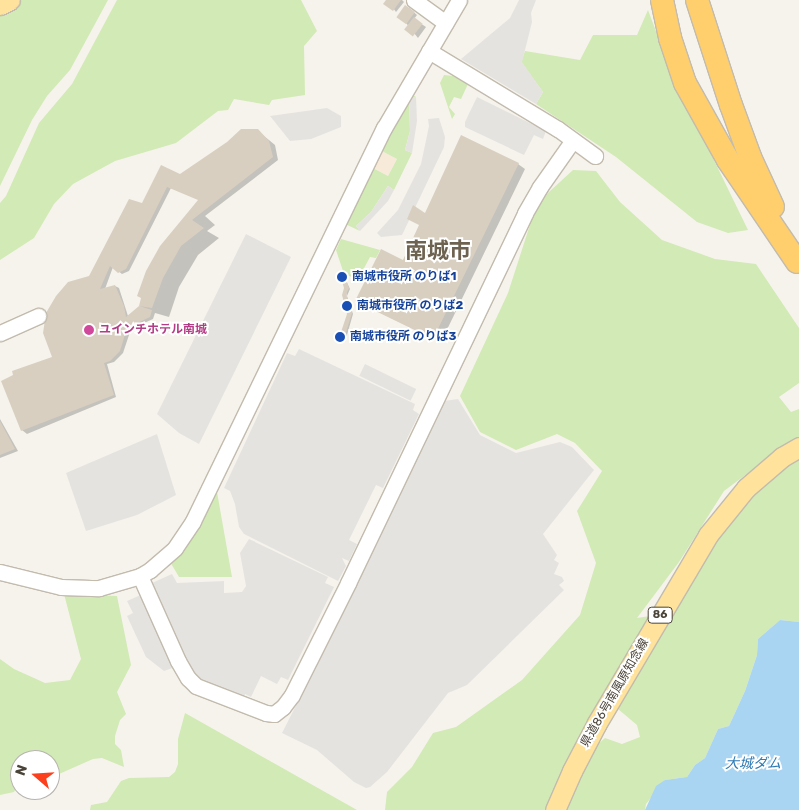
<!DOCTYPE html>
<html>
<head>
<meta charset="utf-8">
<style>
  body { margin:0 }
  #map { position:relative; width:799px; height:810px; overflow:hidden; background:#f6f3ec; font-family:Rubik,"Noto Sans JP",sans-serif }
  div>[style] { position:absolute }
  .commercial>* { inset:0; background:#f7ead8; transform-origin:0 0 }
  .green>* { inset:0; background:#d2eab5 }
  .parking>* { inset:0; background:#e5e3e0; transform-origin:0 0 }
  .water>* { inset:0; background:#a9d4f2 }
  .shadow>* { inset:0; background:#0003 }
  .building>* { inset:0; background:#d8cfc1; transform-origin:0 0 }
  .roads { filter:drop-shadow(1px 0 #c2bbae) drop-shadow(-1px 0 #c2bbae) drop-shadow(0 1px #c2bbae) drop-shadow(0 -1px #c2bbae) }
  .minor>* { height:15px; margin:-7.5px; padding:0 7.5px; transform-origin:7.5px; border-radius:7.5px; background:#fff }
  .major>* { height:19px; margin:-9.5px; padding:0 9.5px; transform-origin:9.5px; border-radius:9.5px; background:#ffe39c }
  .highway>* { height:22px; margin:-11px; padding:0 11px; transform-origin:11px; border-radius:11px; background:#ffcf6e }
  .dots>* { width:14px; height:14px; translate:-50% -50%; box-sizing:border-box; border:2px solid #fff; border-radius:50% }
  span { translate:-50% -50%; white-space:nowrap; text-align:center; line-height:1.15; -webkit-text-stroke:4px #fff; paint-order:stroke }
  .shield-label span { padding:1px 4px; background:#fff; border:1px solid; border-radius:4px; -webkit-text-stroke-width:0 }
  .shield-label { font-size:11px; color:#4b4439; font-weight:700 }
  .transit-label { font-size:12px; color:#164399; font-weight:700 }
  .left { translate:0 -50%; text-align:left }
  .hotel-label { font-size:12px; color:#b23c85; font-weight:700 }
  .street-label { font-size:12px; color:#4b4439 }
  .water-label { font-size:14px; color:#2e7ab2; font-style:italic }
  .town-label { font-size:22px; color:#6e6250; font-weight:700 }
  .north { position:absolute; left:10px; top:750px; width:50px; height:50px; box-sizing:border-box; background:#fff; border:1px solid #b7b4b0; border-radius:50%; rotate:289deg; font-size:14px; font-weight:700; line-height:20px; text-align:center; color:#4b4439 }
  .north::after { content:''; display:block; margin:auto; width:18px; height:22px; background:#fc3f1d; clip-path:polygon(50% 0,100% 100%,50% 72%,0 100%) }
</style>
</head>
<body>
<div id="map">
  <div class="commercial">
    <i style="left:380px;top:150px;width:19px;height:19px;rotate:28deg"></i>
  </div>
  <div class="green">
    <i style="clip-path:polygon(16px 0,108px 0,70px 70px,47px 96px,32px 120px,0 186px,0 14px)"></i>
    <i style="clip-path:polygon(117px 0,301px 0,317px 31px,304px 46px,305px 95px,272px 100px,269px 105px,234px 99px,228px 110px,218px 111px,176px 143px,115px 161px,73px 184px,54px 204px,34px 238px,0 260px,0 203px,6px 196px,39px 123px,72px 84px)"></i>
    <i style="clip-path:polygon(648px 10px,672px 74px,748px 230px,728px 233px,697px 222px,616px 157px,536px 104px,543px 92px,521px 62px,525px 51px,580px 60px,593px 35px,637px 35px)"></i>
    <i style="clip-path:polygon(444px 75px,453px 76px,468px 84px,461px 99px,454px 97px,449px 107px,455px 114px,452px 119px,440px 83px)"></i>
    <i style="clip-path:polygon(evenodd,408px 92px,416px 97px,409px 99px,410px 131px,405px 150px,412px 153px,394px 190px,388px 186px,371px 212px,356px 226px,360px 231px,343px 223px,347px 213px,390px 124px,408px 92px,380px 150px,397px 159px,388px 176px,371px 167px,380px 150px)"></i>
    <i style="clip-path:polygon(573px 170px,596px 171px,620px 202px,662px 240px,715px 259px,756px 264px,799px 328px,799px 383px,779px 397px,791px 412px,799px 409px,799px 438px,776px 452px,724px 491px,679px 562px,637px 618px,650px 616px,549px 810px,385px 810px,387px 792px,412px 767px,433px 733px,456px 727px,522px 680px,580px 615px,596px 563px,577px 511px,602px 471px,575px 443px,557px 434px,516px 450px,480px 432px,460px 396px,508px 293px,537px 203px)"></i>
    <i style="clip-path:polygon(341px 239px,380px 250px,376px 258px,370px 257px,362px 272px,352px 277px,344px 274px,336px 250px)"></i>
    <i style="clip-path:polygon(799px 459px,799px 622px,780px 620px,758px 639px,757px 655px,745px 691px,729px 726px,718px 729px,705px 758px,695px 765px,687px 777px,665px 780px,646px 804px,645px 810px,565px 810px,597px 745px,605px 738px,622px 744px,640px 737px,637px 725px,618px 709px,720px 535px,763px 485px)"></i>
    <i style="clip-path:polygon(217px 492px,232px 577px,179px 577px,169px 560px,181px 550px,194px 532px)"></i>
    <i style="clip-path:polygon(64px 594px,117px 596px,131px 665px,117px 692px,126px 714px,120px 720px,115px 736px,115px 744px,121px 750px,124px 767px,102px 758px,93px 759px,50px 778px,50px 760px,20px 760px,20px 781px,14px 792px,0 795px,0 659px,14px 669px,45px 683px,70px 680px,81px 659px)"></i>
    <i style="clip-path:polygon(185px 713px,247px 748px,357px 810px,90px 810px,91px 805px,107px 802px,121px 781px,129px 778px,169px 777px,175px 772px,178px 764px,178px 739px)"></i>
  </div>
  <div class="parking">
    <i style="clip-path:polygon(519px 0,536px 0,531px 13px,532px 22px,522px 62px,543px 92px,536px 104px,461px 59px,510px 18px)"></i>
    <i style="clip-path:polygon(416px 97px,417px 121px,412px 153px,405px 150px,410px 131px,409px 99px)"></i>
    <i style="clip-path:polygon(477px 97px,546px 131px,543px 139px,534px 135px,524px 155px,465px 127px,465px 122px)"></i>
    <i style="clip-path:polygon(327px 108px,341px 116px,341px 127px,311px 139px,290px 141px,270px 116px)"></i>
    <i style="clip-path:polygon(439px 118px,445px 137px,444px 147px,402px 235px,381px 237px,377px 233px,398px 210px,421px 164px,429px 126px,428px 119px)"></i>
    <i style="clip-path:polygon(388px 186px,394px 190px,388px 201px,360px 231px,356px 226px,371px 212px)"></i>
    <i style="clip-path:polygon(246px 234px,291px 257px,199px 444px,179px 433px,157px 414px)"></i>
    <i style="clip-path:polygon(299px 349px,415px 404px,413px 410px,419px 414px,383px 488px,376px 485px,349px 540px,357px 544px,349px 561px,342px 558px,346px 566px,338px 581px,244px 534px,239px 527px,235px 504px,230px 491px,224px 488px,287px 353px,295px 356px)"></i>
    <i style="left:365px;top:364px;width:57px;height:13px;rotate:26deg"></i>
    <i style="clip-path:polygon(458px 399px,480px 435px,516px 453px,560px 442px,572px 447px,594px 470px,543px 534px,557px 555px,554px 560px,559px 563px,554px 574px,562px 577px,564px 581px,559px 585px,564px 590px,467px 685px,448px 693px,387px 772px,370px 787px,366px 788px,354px 782px,317px 750px,282px 733px,337px 625px,444px 401px)"></i>
    <i style="clip-path:polygon(157px 434px,176px 495px,137px 515px,86px 531px,66px 473px)"></i>
    <i style="clip-path:polygon(249px 539px,328px 577px,325px 583px,334px 587px,288px 680px,281px 677px,277px 684px,261px 676px,251px 697px,245px 694px,243px 698px,199px 680px,189px 670px,151px 586px,152px 583px,172px 574px,177px 583px,224px 581px,224px 593px,242px 592px,246px 586px,240px 553px)"></i>
    <i style="clip-path:polygon(143px 594px,175px 667px,164px 671px,146px 657px,127px 616px,133px 613px,127px 601px)"></i>
  </div>
  <div class="water">
    <i style="clip-path:polygon(780px 620px,799px 622px,799px 810px,645px 810px,656px 786px,665px 780px,687px 777px,695px 765px,705px 758px,718px 729px,729px 726px,745px 691px,757px 655px,758px 639px)"></i>
  </div>
  <div class="shadow">
    <i style="clip-path:polygon(387px 0,402px 0,404px 2px,396px 12px)"></i>
    <i style="clip-path:polygon(409px 8px,417px 15px,414px 19px,426px 27px,418px 38px,406px 23px)"></i>
    <i style="clip-path:polygon(evenodd,258px 131px,275px 145px,278px 160px,205px 216px,215px 225px,207px 231px,219px 238px,198px 255px,179px 287px,169px 317px,155px 313px,153px 319px,131px 329px,123px 353px,114px 362px,107px 364px,116px 397px,27px 434px,22px 430px,52px 358px,91px 277px,142px 204px,180px 175px,258px 131px,171px 188px,200px 200px,142px 298px,140px 307px,128px 316px,119px 288px,115px 286px,105px 289px,113px 267px,122px 274px,129px 271px,171px 188px)"></i>
    <i style="clip-path:polygon(518px 164px,525px 169px,441px 342px,364px 305px,403px 261px,425px 214px)"></i>
    <i style="clip-path:polygon(345px 278px,350px 289px,347px 296px,353px 314px,345px 342px,340px 340px,348px 314px)"></i>
    <i style="clip-path:polygon(0 419px,18px 451px,0 458px)"></i>
  </div>
  <div class="building">
    <i style="clip-path:polygon(386px 0,401px 0,393px 11px,383px 4px)"></i>
    <i style="left:405px;top:5px;width:12px;height:15px;rotate:35deg"></i>
    <i style="left:414px;top:17px;width:11px;height:16px;rotate:38deg"></i>
    <i style="clip-path:polygon(evenodd,241px 129px,258px 129px,269px 141px,273px 157px,192px 220px,204px 228px,181px 246px,163px 278px,152px 308px,139px 306px,152px 310px,150px 317px,127px 328px,120px 351px,110px 361px,104px 363px,114px 395px,21px 431px,1px 381px,13px 375px,12px 371px,52px 357px,43px 333px,46px 313px,56px 296px,68px 282px,89px 276px,129px 199px,142px 203px,161px 165px,180px 174px,227px 142px,241px 129px,167px 187px,198px 200px,160px 246px,146px 271px,137px 296px,141px 298px,139px 306px,126px 317px,124px 306px,115px 285px,100px 289px,110px 266px,118px 273px,126px 269px,167px 187px)"></i>
    <i style="clip-path:polygon(461px 135px,519px 163px,433px 339px,355px 301px,381px 249px,403px 260px,419px 225px,407px 219px,413px 205px,425px 213px)"></i>
    <i style="clip-path:polygon(345px 277px,349px 288px,346px 294px,352px 313px,343px 342px,338px 341px,347px 314px,342px 295px,344px 288px,341px 278px)"></i>
    <i style="clip-path:polygon(0 421px,15px 449px,0 455px)"></i>
  </div>
  <div class="roads">
    <div class="minor">
      <i style="left:414px;top:0;width:39px;rotate:36deg"></i>
      <i style="left:429px;top:51px;width:151px;rotate:31.2deg"></i>
      <i style="left:558px;top:129px;width:46px;rotate:36.1deg"></i>
      <i style="left:0;top:333px;width:42px;rotate:-24.1deg"></i>
      <i style="left:0;top:572px;width:63px;rotate:13.8deg"></i>
      <i style="left:61px;top:587px;width:38px;rotate:2deg"></i>
      <i style="left:99px;top:588px;width:43px;rotate:-16.3deg"></i>
      <i style="left:140px;top:576px;width:12px;rotate:-31deg"></i>
      <i style="left:150px;top:570px;width:33px;rotate:-41deg"></i>
      <i style="left:175px;top:548px;width:32px;rotate:-56deg"></i>
      <i style="left:193px;top:521px;width:437px;rotate:-64.1deg"></i>
      <i style="left:384px;top:128px;width:148px;rotate:-59.6deg"></i>
      <i style="left:140px;top:576px;width:93px;rotate:65.9deg"></i>
      <i style="left:178px;top:661px;width:20px;rotate:60deg"></i>
      <i style="left:188px;top:678px;width:11px;rotate:45deg"></i>
      <i style="left:196px;top:686px;width:75px;rotate:21.1deg"></i>
      <i style="left:266px;top:713px;width:8px;rotate:7deg"></i>
      <i style="left:274px;top:714px;width:11px;rotate:-38deg"></i>
      <i style="left:283px;top:707px;width:15px;rotate:-53deg"></i>
      <i style="left:292px;top:695px;width:125px;rotate:-63.4deg"></i>
      <i style="left:348px;top:583px;width:410px;rotate:-64.4deg"></i>
      <i style="left:525px;top:213px;width:30px;rotate:-60deg"></i>
      <i style="left:540px;top:187px;width:57px;rotate:-54.9deg"></i>
    </div>
    <div class="major">
      <i style="left:0;top:5px;width:11px;rotate:-27deg"></i>
      <i style="left:555px;top:810px;width:43px;rotate:-66.4deg"></i>
      <i style="left:572px;top:771px;width:54px;rotate:-62.5deg"></i>
      <i style="left:597px;top:723px;width:218px;rotate:-59.4deg"></i>
      <i style="left:708px;top:535px;width:60px;rotate:-51deg"></i>
      <i style="left:746px;top:488px;width:48px;rotate:-40.7deg"></i>
      <i style="left:782px;top:457px;width:20px;rotate:-30deg"></i>
    </div>
    <div class="highway">
      <i style="left:662px;top:0;width:39px;rotate:78deg"></i>
      <i style="left:670px;top:38px;width:47px;rotate:71.6deg"></i>
      <i style="left:685px;top:83px;width:88px;rotate:60.8deg"></i>
      <i style="left:728px;top:160px;width:123px;rotate:55.9deg"></i>
      <i style="left:697px;top:0;width:110px;rotate:72.1deg"></i>
      <i style="left:731px;top:105px;width:55px;rotate:69.9deg"></i>
      <i style="left:750px;top:157px;width:55px;rotate:65.3deg"></i>
    </div>
  </div>
  <div class="dots">
    <i style="left:342px;top:277px;background:#1a4fb4"></i>
    <i style="left:347px;top:306px;background:#1a4fb4"></i>
    <i style="left:89px;top:330px;background:#d1479c"></i>
    <i style="left:340px;top:337px;background:#1a4fb4"></i>
  </div>
  <div class="shield-label">
    <span style="left:660px;top:615px">86</span>
  </div>
  <div class="transit-label">
    <span class="left" style="left:352px;top:277px">南城市役所 のりば1</span>
    <span class="left" style="left:357px;top:306px">南城市役所 のりば2</span>
    <span class="left" style="left:350px;top:337px">南城市役所 のりば3</span>
  </div>
  <div class="hotel-label">
    <span class="left" style="left:99px;top:330px">ユインチホテル南城</span>
  </div>
  <div class="street-label">
    <span style="left:615px;top:693px;rotate:-60deg">県道86号南風原知念線</span>
  </div>
  <div class="water-label">
    <span style="left:753px;top:764px">大城ダム</span>
  </div>
  <div class="town-label">
    <span style="left:438px;top:251px">南城市</span>
  </div>
  <div class="north">N</div>
</div>
</body>
</html>
